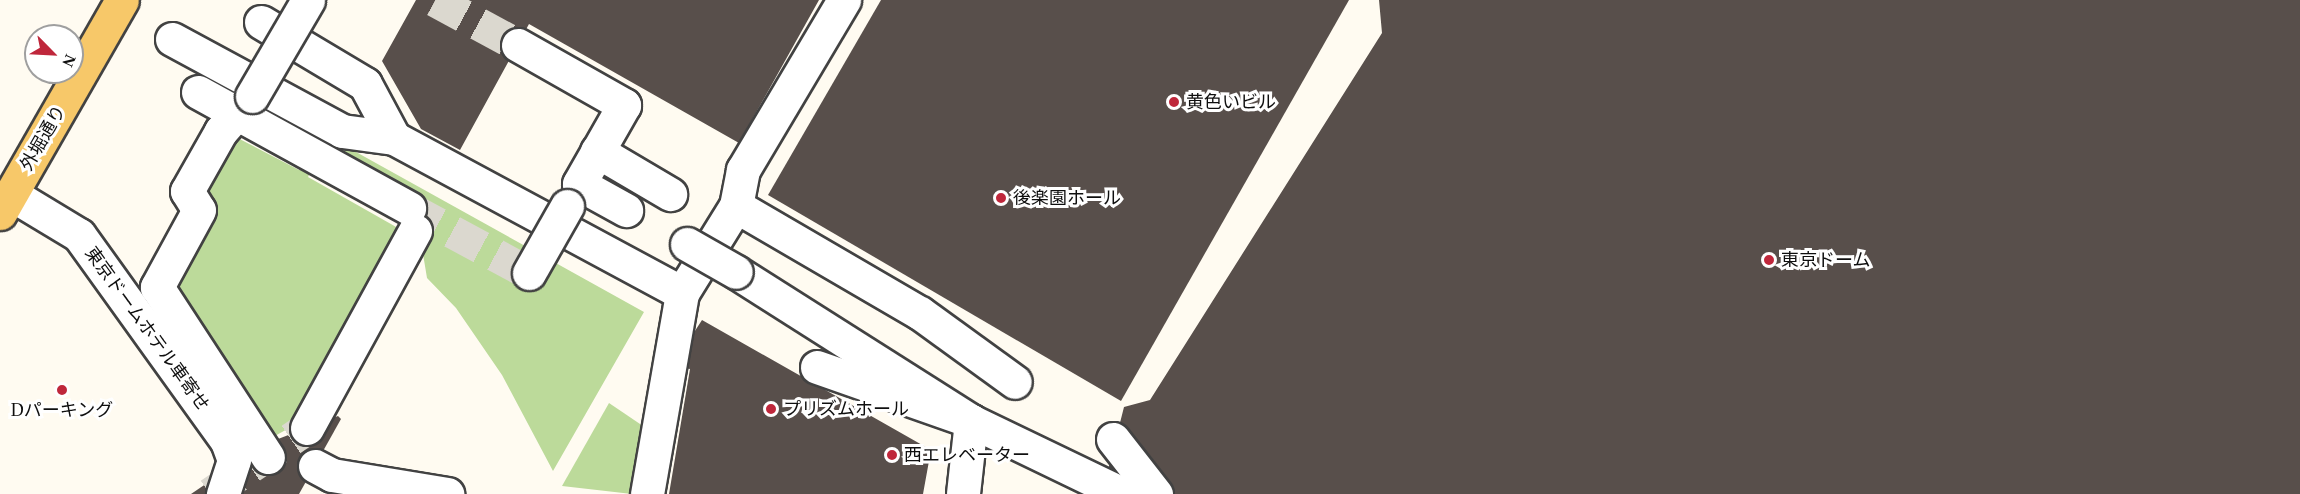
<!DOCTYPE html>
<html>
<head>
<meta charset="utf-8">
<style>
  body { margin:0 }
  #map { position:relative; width:2300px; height:494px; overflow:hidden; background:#fffbf1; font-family:"Times New Roman","Noto Sans JP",serif }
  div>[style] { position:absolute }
  .forest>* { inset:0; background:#bcda9a }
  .building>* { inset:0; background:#584f4b }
  .minor-tunnel>* { height:33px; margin-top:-16.5px; transform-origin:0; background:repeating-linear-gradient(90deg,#dbd8cf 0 33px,transparent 0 49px) }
  .roads { filter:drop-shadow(2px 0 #424242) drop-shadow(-2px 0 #424242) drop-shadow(0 2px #424242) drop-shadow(0 -2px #424242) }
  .minor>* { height:33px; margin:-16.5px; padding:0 16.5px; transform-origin:16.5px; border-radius:16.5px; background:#fff }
  .major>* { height:33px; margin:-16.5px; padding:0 16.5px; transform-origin:16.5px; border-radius:16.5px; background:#f7c869 }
  .bridges { filter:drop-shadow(2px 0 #424242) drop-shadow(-2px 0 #424242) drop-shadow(0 2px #424242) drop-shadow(0 -2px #424242) }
  .minor-bridge>* { height:33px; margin:-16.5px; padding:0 16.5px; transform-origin:16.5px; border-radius:16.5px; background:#fff }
  .dots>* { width:16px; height:16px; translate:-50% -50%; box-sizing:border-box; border:3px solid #fff; border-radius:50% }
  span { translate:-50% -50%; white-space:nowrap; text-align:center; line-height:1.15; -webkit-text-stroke:6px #fff; paint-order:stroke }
  .poi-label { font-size:18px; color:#0f0f0f }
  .left { translate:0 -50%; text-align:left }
  .street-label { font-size:18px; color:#0f0f0f }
  .north { position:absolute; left:24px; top:24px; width:60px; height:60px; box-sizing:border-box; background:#fff; border:2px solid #9f9f9f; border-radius:50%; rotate:114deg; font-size:16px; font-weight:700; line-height:24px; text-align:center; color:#0f0f0f }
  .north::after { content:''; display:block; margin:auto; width:21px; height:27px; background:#bf273b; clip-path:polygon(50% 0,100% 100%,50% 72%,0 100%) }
</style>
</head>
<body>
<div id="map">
  <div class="forest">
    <i style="clip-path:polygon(320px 132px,644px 312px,553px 471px,502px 375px,456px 308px,427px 278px,423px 254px,433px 232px,322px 150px,308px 177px,405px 232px,291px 427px,264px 442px,167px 288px,196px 189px,230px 134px,299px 170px)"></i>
    <i style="clip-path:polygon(609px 403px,643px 426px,632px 494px,562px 486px)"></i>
  </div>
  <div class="building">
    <i style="clip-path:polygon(416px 0,819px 0,739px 143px,529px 24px,460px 150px,421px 129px,382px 61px)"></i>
    <i style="clip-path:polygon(881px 0,1349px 0,1121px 401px,768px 195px)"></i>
    <i style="clip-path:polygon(1379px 0,2300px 0,2300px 494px,1102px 494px,1124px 407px,1150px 400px,1382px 33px)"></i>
    <i style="clip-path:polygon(702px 320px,931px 450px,923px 494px,669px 494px,690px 369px,673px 365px)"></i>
    <i style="clip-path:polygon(338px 416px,341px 419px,299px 494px,191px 494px,265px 444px)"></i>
  </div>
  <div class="minor-tunnel">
    <i style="left:435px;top:0;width:94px;rotate:28.5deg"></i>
    <i style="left:409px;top:208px;width:136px;rotate:28.4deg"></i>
    <i style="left:210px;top:494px;width:117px;rotate:-34.2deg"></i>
  </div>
  <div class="roads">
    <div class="minor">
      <i style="left:261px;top:22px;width:121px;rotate:30.8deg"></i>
      <i style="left:365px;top:84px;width:61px;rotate:61.8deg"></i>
      <i style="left:394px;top:138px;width:327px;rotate:28.3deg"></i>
      <i style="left:172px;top:39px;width:193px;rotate:28.4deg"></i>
      <i style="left:342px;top:131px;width:52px;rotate:7.7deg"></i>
      <i style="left:518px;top:45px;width:122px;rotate:29.5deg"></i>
      <i style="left:624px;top:105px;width:91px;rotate:119.7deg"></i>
      <i style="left:579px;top:184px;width:54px;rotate:29deg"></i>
      <i style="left:198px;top:92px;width:241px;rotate:28.8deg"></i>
      <i style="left:252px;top:96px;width:47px;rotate:131.5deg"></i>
      <i style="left:221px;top:131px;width:69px;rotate:119.5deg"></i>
      <i style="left:187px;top:191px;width:22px;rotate:58deg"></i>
      <i style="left:199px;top:210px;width:88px;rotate:118.6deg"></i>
      <i style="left:157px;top:287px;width:203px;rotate:56.9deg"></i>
      <i style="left:597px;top:151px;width:85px;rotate:30.5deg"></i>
      <i style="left:11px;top:194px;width:79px;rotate:31.1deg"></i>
      <i style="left:79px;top:235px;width:254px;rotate:54.3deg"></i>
      <i style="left:227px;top:441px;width:20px;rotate:70deg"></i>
      <i style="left:234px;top:460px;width:36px;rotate:108deg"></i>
      <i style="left:736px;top:206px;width:37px;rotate:-79deg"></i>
      <i style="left:743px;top:170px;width:198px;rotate:-59.3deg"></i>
      <i style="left:736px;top:272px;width:278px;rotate:32.4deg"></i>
      <i style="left:971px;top:421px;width:73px;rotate:96.3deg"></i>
      <i style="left:817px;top:367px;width:163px;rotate:19.3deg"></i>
      <i style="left:971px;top:421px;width:169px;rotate:25.7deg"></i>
      <i style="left:307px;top:428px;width:225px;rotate:-61.3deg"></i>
      <i style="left:1113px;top:439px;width:70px;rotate:52deg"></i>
      <i style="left:315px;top:466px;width:19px;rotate:28deg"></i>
      <i style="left:332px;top:475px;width:117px;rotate:9.4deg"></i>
      <i style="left:647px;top:494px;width:204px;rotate:-80.1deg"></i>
      <i style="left:682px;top:293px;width:102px;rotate:-58.2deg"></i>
      <i style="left:736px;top:206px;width:213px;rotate:30.2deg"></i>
      <i style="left:920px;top:313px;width:117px;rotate:36deg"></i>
    </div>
    <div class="major">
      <i style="left:0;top:213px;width:245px;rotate:-60.2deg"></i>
    </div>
  </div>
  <div class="bridges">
    <div class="minor-bridge">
      <i style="left:252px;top:96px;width:111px;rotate:-59.7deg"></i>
      <i style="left:687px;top:244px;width:56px;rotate:29.7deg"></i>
      <i style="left:529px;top:273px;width:77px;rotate:-60.4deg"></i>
    </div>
  </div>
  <div class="dots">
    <i style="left:1174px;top:102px;background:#bf273b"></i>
    <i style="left:1001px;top:198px;background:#bf273b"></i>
    <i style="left:1769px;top:260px;background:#bf273b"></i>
    <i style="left:62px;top:390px;background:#bf273b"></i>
    <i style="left:771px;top:409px;background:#bf273b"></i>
    <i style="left:892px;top:455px;background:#bf273b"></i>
  </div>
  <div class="poi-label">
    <span class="left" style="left:1186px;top:102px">黄色いビル</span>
    <span class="left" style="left:1013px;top:198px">後楽園ホール</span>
    <span class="left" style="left:1781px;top:260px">東京ドーム</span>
    <span class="left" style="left:783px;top:409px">プリズムホール</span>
    <span style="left:62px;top:410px">Dパーキング</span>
    <span class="left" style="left:904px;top:455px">西エレベーター</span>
  </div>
  <div class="street-label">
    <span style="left:43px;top:138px;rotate:-60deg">外堀通り</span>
    <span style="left:147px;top:329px;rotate:54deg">東京ドームホテル車寄せ</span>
  </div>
  <div class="north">N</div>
</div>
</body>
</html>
